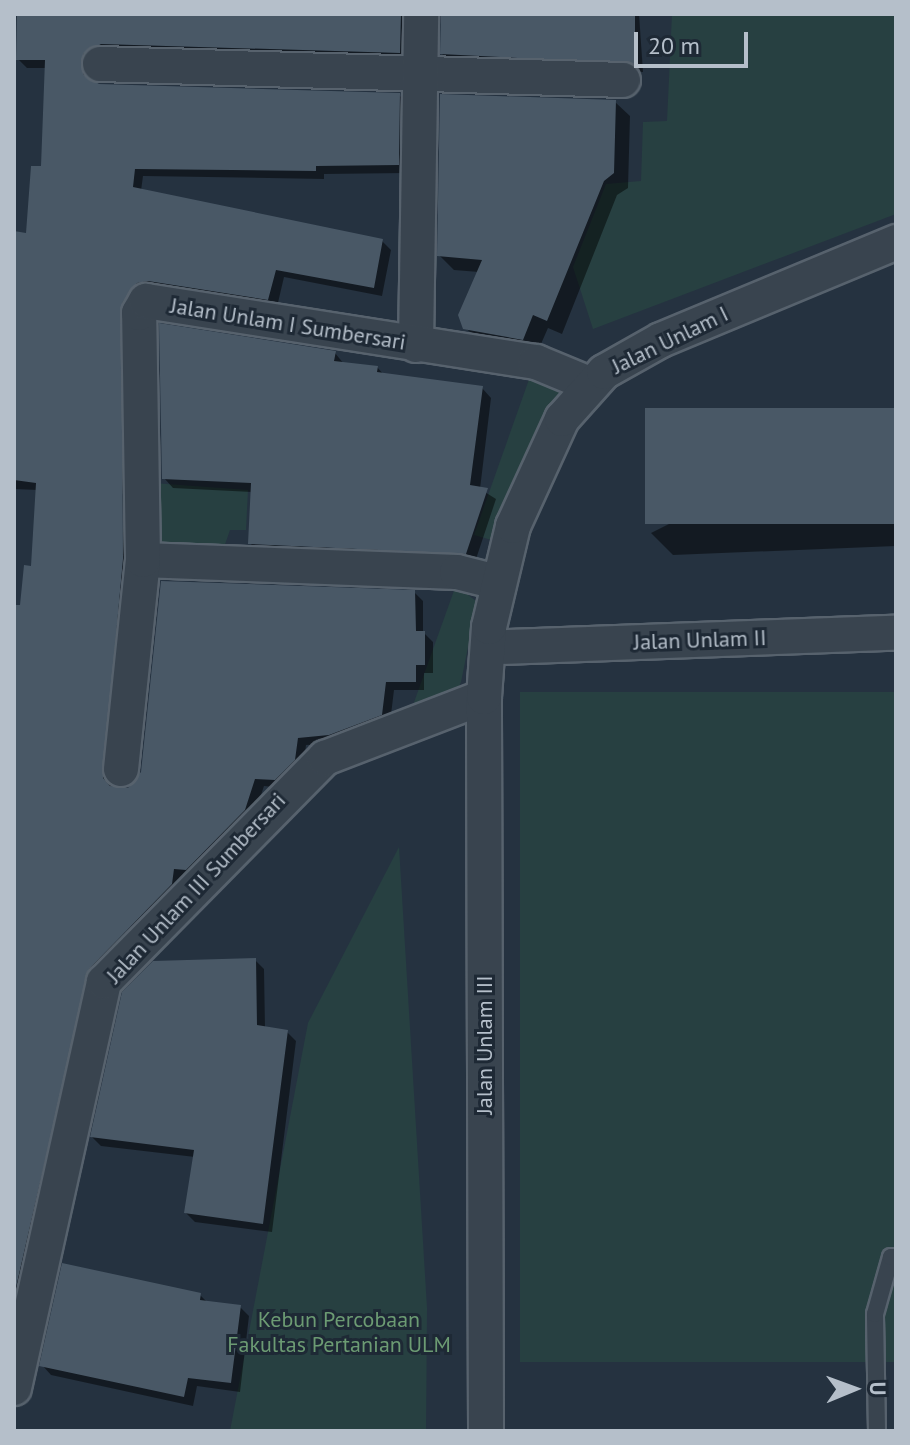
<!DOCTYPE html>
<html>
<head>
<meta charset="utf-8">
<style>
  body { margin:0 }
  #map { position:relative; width:910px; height:1445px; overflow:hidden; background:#253240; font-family:"PT Sans",sans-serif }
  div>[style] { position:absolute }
  .green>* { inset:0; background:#274041; transform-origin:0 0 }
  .shadow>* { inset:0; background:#0007 }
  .building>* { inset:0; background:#495866; transform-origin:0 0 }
  .roads { filter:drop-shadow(2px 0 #57626d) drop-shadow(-2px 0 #57626d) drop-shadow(0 2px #57626d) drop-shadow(0 -2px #57626d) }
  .service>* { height:16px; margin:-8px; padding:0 8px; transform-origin:8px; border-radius:8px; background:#39444f }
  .minor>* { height:34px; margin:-17px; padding:0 17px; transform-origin:17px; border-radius:17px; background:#39444f }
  span { translate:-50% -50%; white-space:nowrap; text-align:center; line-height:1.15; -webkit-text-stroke:6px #1e2935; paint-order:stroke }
  .street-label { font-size:22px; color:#b5bfca }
  .park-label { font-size:22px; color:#6c9b73 }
  .frame { position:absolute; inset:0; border:16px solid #b5bfca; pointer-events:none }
  .north { position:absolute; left:814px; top:1349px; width:80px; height:80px; -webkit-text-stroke:6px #1e2935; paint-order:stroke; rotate:89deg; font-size:22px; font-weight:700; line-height:32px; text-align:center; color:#b5bfca }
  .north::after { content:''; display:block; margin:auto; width:28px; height:36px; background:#b5bfca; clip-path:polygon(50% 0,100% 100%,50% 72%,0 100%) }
  .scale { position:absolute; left:634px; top:32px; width:114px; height:36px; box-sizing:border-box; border:4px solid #b5bfca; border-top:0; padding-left:10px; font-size:24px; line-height:28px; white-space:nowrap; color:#b5bfca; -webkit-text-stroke:6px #1e2935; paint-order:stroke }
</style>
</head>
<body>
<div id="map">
  <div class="green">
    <i style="clip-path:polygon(672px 14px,896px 14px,896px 214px,593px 329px,573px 267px,606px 184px,641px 181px,643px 122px,667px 121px)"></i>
    <i style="clip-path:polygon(532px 371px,565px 391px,495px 541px,474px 535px)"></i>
    <i style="clip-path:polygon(153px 483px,248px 490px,246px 530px,230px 530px,223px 550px,167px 548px,157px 543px)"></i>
    <i style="clip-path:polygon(456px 585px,477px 602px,461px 682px,458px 689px,412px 708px)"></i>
    <i style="left:896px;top:692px;width:670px;height:376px;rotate:90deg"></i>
    <i style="clip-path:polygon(399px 847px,427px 1308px,426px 1431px,230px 1431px,308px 1023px)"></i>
  </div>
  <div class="shadow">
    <i style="clip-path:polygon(19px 14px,411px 14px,408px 61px,88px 72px,99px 86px,399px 95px,408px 104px,407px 173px,324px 174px,324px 179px,143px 176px,141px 191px,382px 241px,391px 250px,382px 296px,284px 277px,277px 307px,158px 289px,111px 788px,129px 790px,414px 592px,423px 601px,423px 632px,433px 642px,433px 673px,424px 673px,424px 690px,394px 690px,390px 723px,338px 743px,306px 745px,303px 769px,284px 788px,264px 786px,253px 819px,195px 878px,182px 877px,180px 893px,92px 987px,14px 1341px,14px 607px,21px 608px,32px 568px,38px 490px,14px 489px,14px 233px,28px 236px,42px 169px,47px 68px,27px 68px,18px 59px)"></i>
    <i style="clip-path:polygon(441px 14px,639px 14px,643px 72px,451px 62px,442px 54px)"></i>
    <i style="clip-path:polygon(615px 102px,630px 116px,628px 188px,617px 195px,562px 334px,548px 328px,537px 353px,480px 342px,465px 327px,479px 272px,454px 270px,439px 255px)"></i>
    <i style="clip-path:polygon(335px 353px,344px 364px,377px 367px,384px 375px,482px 388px,491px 398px,480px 489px,496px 499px,475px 562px,260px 553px,250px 543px,252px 492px,173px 488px,164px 478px)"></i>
    <i style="clip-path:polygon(896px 410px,896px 546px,673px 555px,651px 533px)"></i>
    <i style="clip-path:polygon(255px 960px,264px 969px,265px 1028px,287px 1032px,296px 1041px,272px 1232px,195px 1222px,186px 1213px,195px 1157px,101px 1146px,92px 1137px)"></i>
    <i style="clip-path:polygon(200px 1295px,208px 1303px,240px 1307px,249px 1316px,240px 1392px,197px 1386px,193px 1406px,51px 1375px,42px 1365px)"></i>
  </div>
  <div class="building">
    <i style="clip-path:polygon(17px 14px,401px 14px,400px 53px,101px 44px,83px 54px,83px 74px,99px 84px,400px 93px,399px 165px,316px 166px,316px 171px,135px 169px,133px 187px,383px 239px,374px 288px,276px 270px,268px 300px,148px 281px,137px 283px,122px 303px,123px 559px,103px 778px,110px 786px,128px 788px,141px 772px,161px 581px,415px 590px,416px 631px,425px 631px,425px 665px,416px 665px,416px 682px,386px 682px,382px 715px,329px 735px,298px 738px,295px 760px,275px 780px,255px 779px,245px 810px,186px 870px,174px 869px,172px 884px,89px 969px,14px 1296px,14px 605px,20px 605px,24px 565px,31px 566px,36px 483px,14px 480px,14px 231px,26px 233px,31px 166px,41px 166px,45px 60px,16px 60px)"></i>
    <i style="clip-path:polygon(441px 14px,635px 14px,635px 64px,440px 54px)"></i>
    <i style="clip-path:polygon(440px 94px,616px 100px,614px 173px,604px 181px,547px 321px,533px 315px,523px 340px,463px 329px,458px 315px,482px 260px,437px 256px)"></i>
    <i style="clip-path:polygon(159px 323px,336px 351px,334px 361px,378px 366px,377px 372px,483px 386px,470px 485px,488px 488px,466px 554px,248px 544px,251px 483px,162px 479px)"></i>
    <i style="left:896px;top:408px;width:116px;height:251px;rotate:90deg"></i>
    <i style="clip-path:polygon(256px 958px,257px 1025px,288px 1030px,263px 1224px,184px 1213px,194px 1150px,90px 1137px,122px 992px,153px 961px)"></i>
    <i style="clip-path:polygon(62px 1263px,201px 1293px,200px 1300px,241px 1305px,231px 1383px,188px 1378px,184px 1397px,39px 1366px)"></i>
  </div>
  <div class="roads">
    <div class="service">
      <i style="left:877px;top:1431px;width:117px;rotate:-91deg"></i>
      <i style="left:875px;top:1314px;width:59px;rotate:-74.3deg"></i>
      <i style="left:891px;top:1257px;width:5px"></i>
    </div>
    <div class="minor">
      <i style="left:100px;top:64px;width:523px;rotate:1.75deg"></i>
      <i style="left:416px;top:345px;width:331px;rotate:-89.1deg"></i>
      <i style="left:143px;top:560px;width:314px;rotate:2.2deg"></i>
      <i style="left:457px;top:572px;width:41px;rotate:14deg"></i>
      <i style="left:505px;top:647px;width:391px;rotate:-2.1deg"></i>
      <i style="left:121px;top:769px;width:210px;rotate:-84deg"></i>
      <i style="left:143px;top:560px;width:247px;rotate:-90.9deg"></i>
      <i style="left:139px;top:313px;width:14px;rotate:-60deg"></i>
      <i style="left:146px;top:301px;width:395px;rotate:8.9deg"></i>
      <i style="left:536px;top:362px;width:57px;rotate:22.5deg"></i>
      <i style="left:14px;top:1388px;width:416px;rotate:-77.5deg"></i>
      <i style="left:104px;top:982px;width:315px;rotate:-45.4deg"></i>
      <i style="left:325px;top:758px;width:170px;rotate:-21deg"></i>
      <i style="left:486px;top:1431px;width:734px;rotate:-90.16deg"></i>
      <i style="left:484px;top:697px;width:70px;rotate:-85.9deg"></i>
      <i style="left:489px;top:627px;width:104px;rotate:-76.6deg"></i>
      <i style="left:513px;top:526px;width:118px;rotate:-65.4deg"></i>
      <i style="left:562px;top:419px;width:63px;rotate:-48.2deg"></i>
      <i style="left:604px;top:372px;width:65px;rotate:-29.3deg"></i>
      <i style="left:661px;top:340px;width:255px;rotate:-22.6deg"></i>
    </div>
  </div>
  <div class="street-label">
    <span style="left:288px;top:324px;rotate:9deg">Jalan Unlam I Sumbersari</span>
    <span style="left:670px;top:340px;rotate:-26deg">Jalan Unlam I</span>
    <span style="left:700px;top:640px;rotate:-2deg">Jalan Unlam II</span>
    <span style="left:196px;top:888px;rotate:-47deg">Jalan Unlam III Sumbersari</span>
    <span style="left:485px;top:1045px;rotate:-90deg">Jalan Unlam III</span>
  </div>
  <div class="park-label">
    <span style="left:339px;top:1332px">Kebun Percobaan<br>Fakultas Pertanian ULM</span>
  </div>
  <div class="frame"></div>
  <div class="north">U</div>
  <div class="scale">20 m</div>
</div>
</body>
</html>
